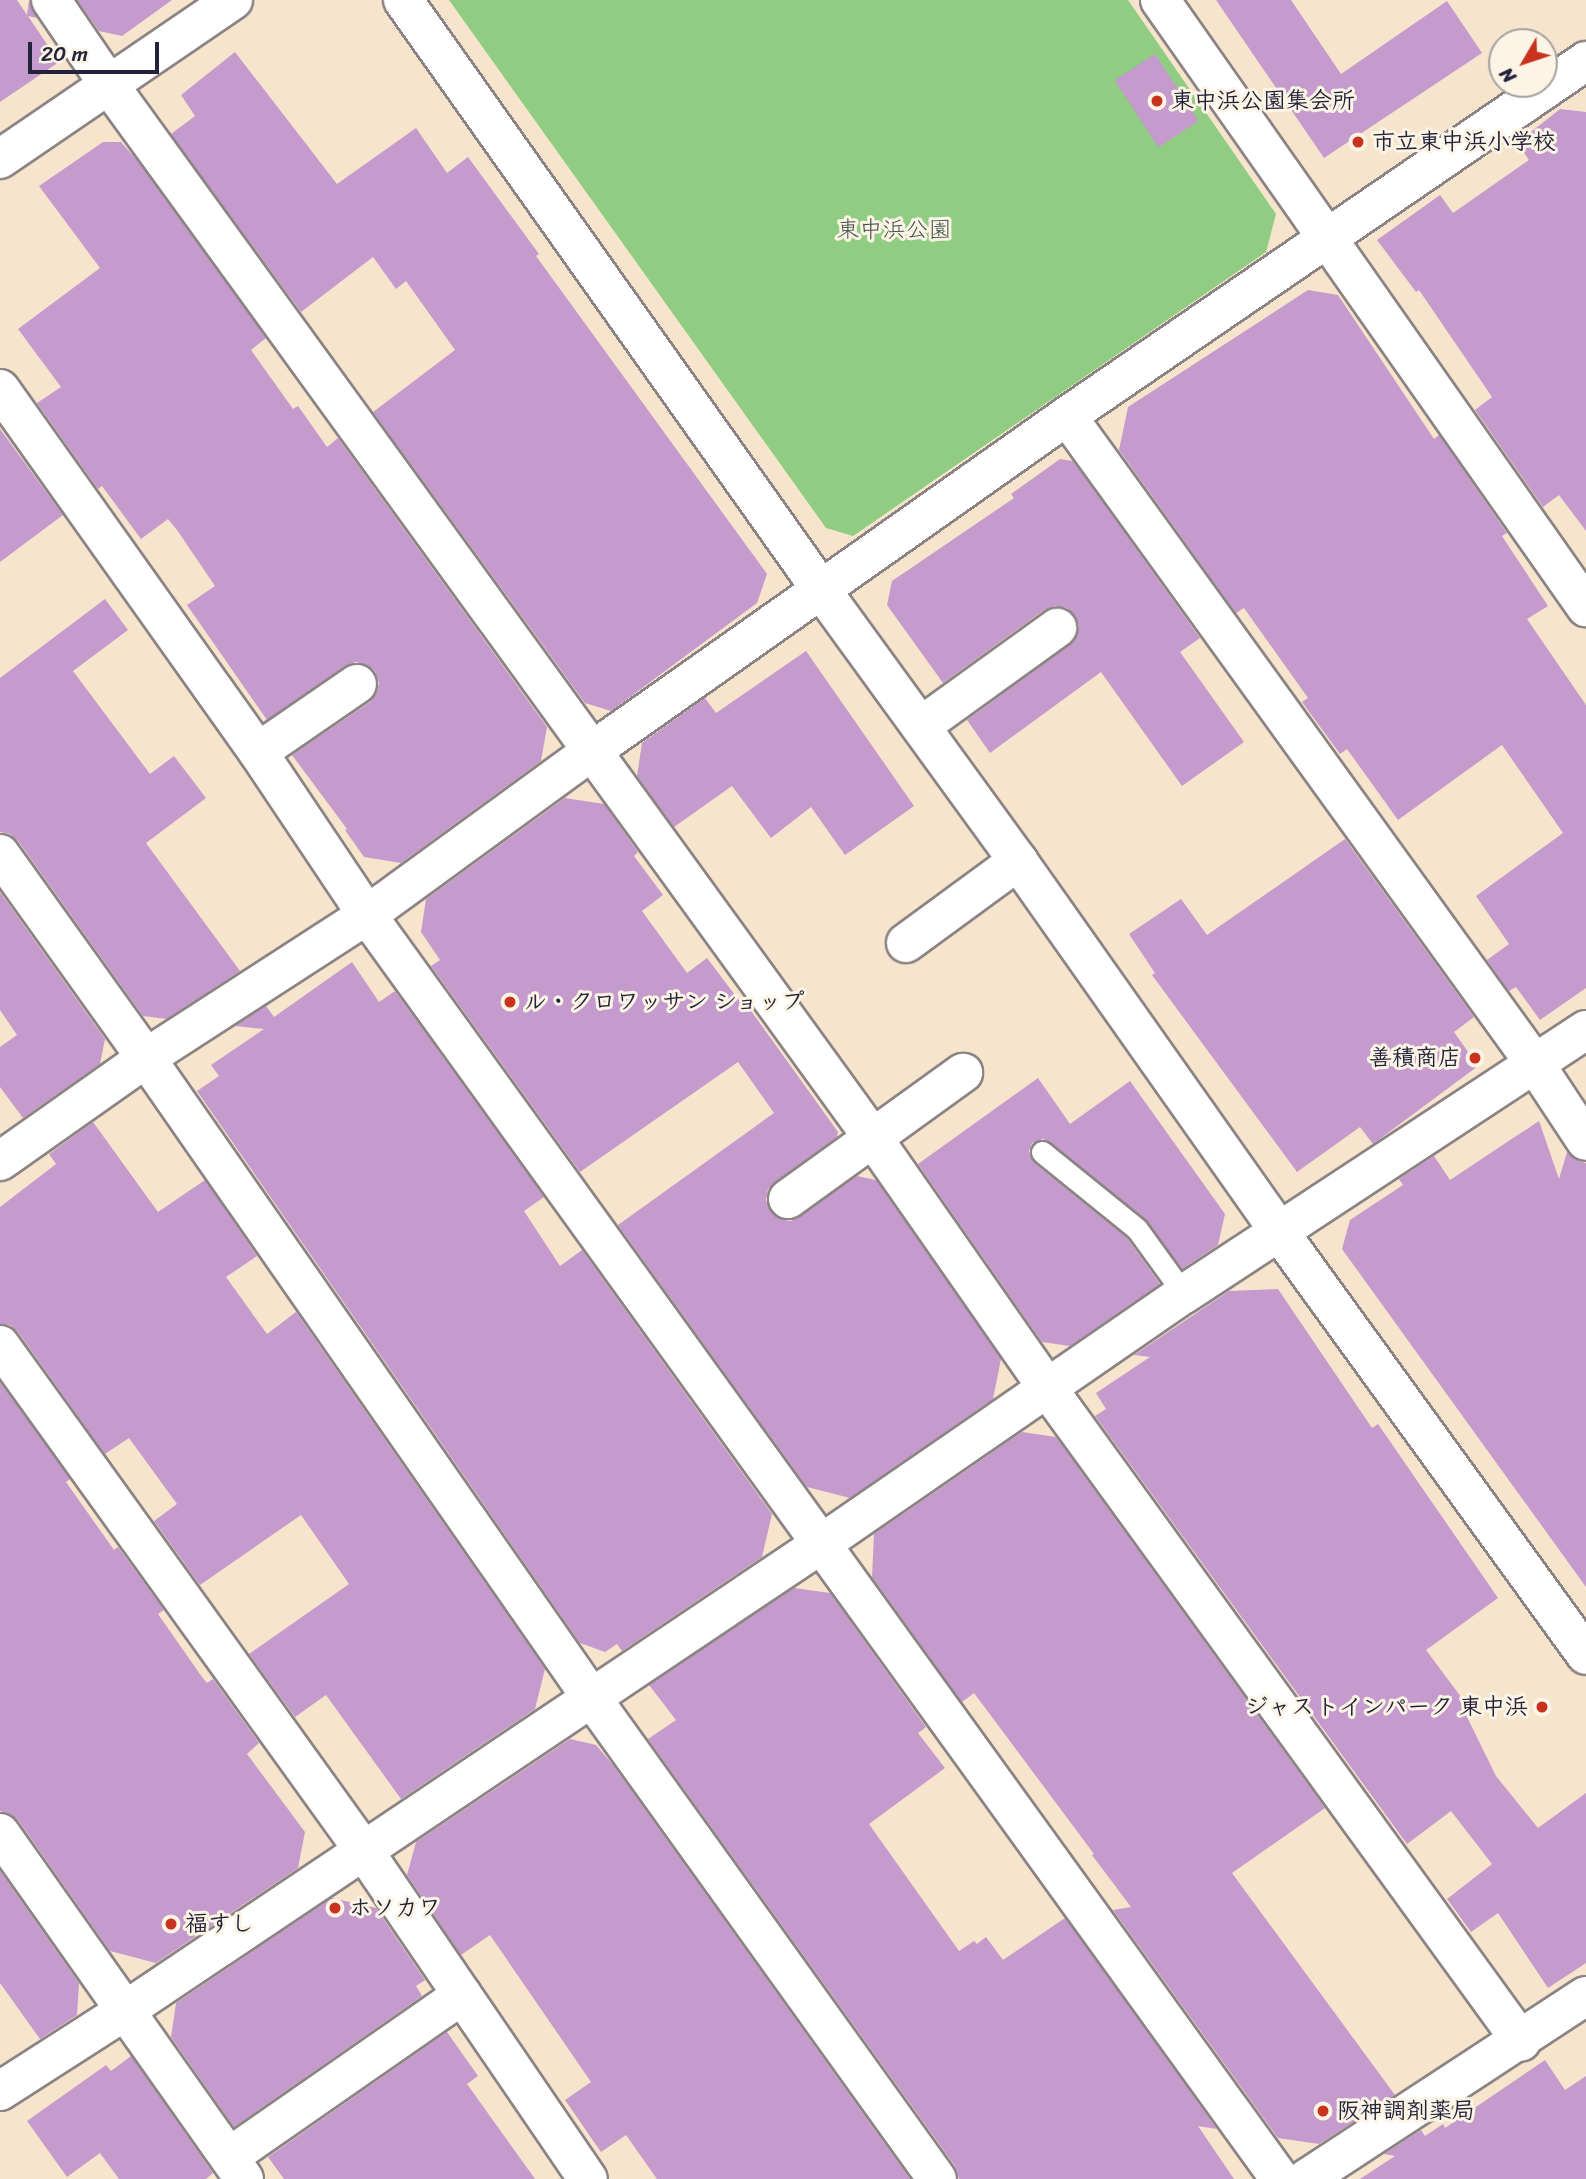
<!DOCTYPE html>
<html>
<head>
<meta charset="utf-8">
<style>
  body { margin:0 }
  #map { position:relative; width:1586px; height:2179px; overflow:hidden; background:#f6e5cc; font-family:Sriracha,"Klee One",sans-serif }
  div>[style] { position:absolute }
  .green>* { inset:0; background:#90cc82 }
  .building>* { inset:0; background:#c59acd; transform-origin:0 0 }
  .roads { filter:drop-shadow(2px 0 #8c8484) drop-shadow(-2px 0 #8c8484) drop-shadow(0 2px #8c8484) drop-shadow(0 -2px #8c8484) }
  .service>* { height:21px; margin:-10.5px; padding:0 10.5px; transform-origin:10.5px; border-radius:10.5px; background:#fff }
  .minor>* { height:38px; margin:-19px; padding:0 19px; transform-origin:19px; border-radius:19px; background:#fff }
  .tertiary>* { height:38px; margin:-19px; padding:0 19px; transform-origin:19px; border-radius:19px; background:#fff }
  .dots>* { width:19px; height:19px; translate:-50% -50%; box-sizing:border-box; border:4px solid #fcf5e5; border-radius:50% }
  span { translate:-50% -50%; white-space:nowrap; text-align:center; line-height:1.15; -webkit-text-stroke:6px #fcf5e5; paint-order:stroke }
  .poi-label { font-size:23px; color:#22223b; font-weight:700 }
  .left { translate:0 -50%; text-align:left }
  .right { translate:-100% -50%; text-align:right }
  .park-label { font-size:23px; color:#435550 }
  .north { position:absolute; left:1488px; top:28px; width:70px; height:70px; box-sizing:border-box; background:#fcf5e5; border:2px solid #a5a1a1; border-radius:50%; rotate:231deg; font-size:19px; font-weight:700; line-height:28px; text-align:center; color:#22223b }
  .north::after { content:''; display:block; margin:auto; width:24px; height:32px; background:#c8321e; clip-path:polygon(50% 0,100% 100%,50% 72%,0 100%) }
  .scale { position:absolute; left:28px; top:42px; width:131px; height:32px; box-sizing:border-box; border:4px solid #22223b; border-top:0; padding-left:9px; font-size:21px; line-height:24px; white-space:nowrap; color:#22223b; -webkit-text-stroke:5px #fcf5e5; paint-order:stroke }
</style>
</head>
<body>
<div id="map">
  <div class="green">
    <i style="clip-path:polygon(449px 0,1128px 0,1276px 214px,1266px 252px,853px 536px,826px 528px)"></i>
  </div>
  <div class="building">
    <i style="clip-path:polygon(0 0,17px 0,27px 15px,29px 0,37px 18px,28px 16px,59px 62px,0 102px)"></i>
    <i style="clip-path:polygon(77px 0,172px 0,122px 36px,99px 31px)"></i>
    <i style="clip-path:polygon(1216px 0,1291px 0,1341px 74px,1447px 1px,1482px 53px,1324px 158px)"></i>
    <i style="clip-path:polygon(235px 52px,337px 184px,416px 128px,447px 173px,468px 157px,539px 254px,536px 256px,767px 574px,757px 603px,611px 711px,585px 703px,373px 412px,455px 350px,406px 281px,396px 289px,373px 257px,301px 312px,171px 134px,195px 116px,181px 95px)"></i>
    <i style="left:1155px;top:54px;width:80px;height:48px;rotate:57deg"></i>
    <i style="clip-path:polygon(1560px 109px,1586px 112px,1586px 531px,1559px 495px,1543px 507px,1475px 410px,1492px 397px,1419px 290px,1416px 292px,1377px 240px,1440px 195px,1453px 213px,1529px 160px,1517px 143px)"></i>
    <i style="clip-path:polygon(103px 142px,121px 142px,136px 159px,266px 338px,251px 350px,293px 409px,298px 406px,327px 447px,338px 438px,547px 727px,541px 761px,401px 863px,364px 857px,345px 830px,347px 829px,292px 755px,370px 702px,376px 694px,379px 683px,375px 671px,367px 665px,356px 662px,345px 666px,267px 720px,187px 605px,215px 586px,177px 530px,168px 519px,141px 539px,102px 486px,98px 489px,37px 403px,61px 387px,18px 329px,100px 268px,39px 186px)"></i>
    <i style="clip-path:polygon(1308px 290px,1338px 295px,1434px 439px,1439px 435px,1507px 533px,1502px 536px,1548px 606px,1527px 619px,1586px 705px,1586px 988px,1540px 1020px,1516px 987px,1509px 991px,1487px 960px,1509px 944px,1476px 896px,1563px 833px,1502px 745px,1398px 820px,1347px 749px,1340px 754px,1302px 702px,1308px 698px,1244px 608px,1236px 613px,1119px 450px,1128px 407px)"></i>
    <i style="clip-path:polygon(0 429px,63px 515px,0 562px)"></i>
    <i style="clip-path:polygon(1060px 459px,1073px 461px,1200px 638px,1180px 652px,1244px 742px,1182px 786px,1101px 672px,990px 753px,967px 720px,1070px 645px,1077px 636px,1079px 625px,1075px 616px,1067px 608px,1055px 606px,1044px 610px,943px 683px,887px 605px,892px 581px,1014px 498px,1011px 494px)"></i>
    <i style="clip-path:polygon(105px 599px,128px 630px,73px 671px,150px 774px,174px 756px,206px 798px,146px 843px,240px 971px,167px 1019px,143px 1016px,18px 841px,10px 834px,0 832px,0 678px)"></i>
    <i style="clip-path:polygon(806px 651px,914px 806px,845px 855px,811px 807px,771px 838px,732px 786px,674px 827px,637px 776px,642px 743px,705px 698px,716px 713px)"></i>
    <i style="clip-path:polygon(565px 798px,604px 804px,638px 852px,634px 856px,663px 895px,642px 911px,687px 973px,707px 958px,741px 1003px,744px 1001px,838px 1132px,837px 1137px,775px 1182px,768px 1189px,766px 1200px,771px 1212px,780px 1219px,791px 1221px,857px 1176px,876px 1180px,1001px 1359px,993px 1399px,850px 1498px,807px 1487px,618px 1225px,774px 1113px,738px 1062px,580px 1172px,431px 966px,440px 960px,421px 932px,426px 899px)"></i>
    <i style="clip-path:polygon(1345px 839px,1474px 1017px,1454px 1032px,1478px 1066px,1373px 1144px,1360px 1127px,1297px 1172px,1152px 975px,1155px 973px,1129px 934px,1181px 899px,1207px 935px)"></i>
    <i style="clip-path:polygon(0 892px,105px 1039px,100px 1064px,23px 1118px,0 1087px,0 1047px,17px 1035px,0 1010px)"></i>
    <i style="clip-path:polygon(352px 962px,379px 1002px,395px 991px,544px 1197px,524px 1211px,560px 1266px,582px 1250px,772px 1514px,762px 1557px,622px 1651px,617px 1644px,605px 1652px,580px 1643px,197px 1091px,219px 1076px,211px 1065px,264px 1029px,235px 1026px,266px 1006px,274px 1017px)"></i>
    <i style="clip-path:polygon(1038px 1078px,1070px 1124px,1130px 1081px,1225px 1214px,1218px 1245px,1182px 1269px,1145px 1219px,1050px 1142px,1043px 1139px,1032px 1143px,1029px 1151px,1033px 1162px,1127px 1238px,1160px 1284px,1070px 1346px,1042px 1342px,918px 1164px)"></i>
    <i style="clip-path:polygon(1539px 1121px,1559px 1179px,1567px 1152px,1576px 1160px,1586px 1163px,1586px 1587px,1342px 1249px,1350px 1220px,1403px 1185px,1399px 1179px,1434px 1156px,1450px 1180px)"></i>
    <i style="clip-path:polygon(93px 1122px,158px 1212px,205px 1180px,257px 1256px,226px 1277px,267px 1334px,296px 1312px,545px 1669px,535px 1709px,401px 1799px,326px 1695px,295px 1717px,249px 1654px,349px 1584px,301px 1515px,200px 1585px,154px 1521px,177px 1504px,129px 1438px,105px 1454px,18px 1332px,10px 1325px,0 1324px,0 1207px,56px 1164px,49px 1154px)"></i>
    <i style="clip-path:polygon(1278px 1289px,1372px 1428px,1378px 1424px,1498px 1598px,1426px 1650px,1473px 1713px,1467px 1717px,1496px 1776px,1538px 1828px,1586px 1793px,1586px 1963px,1548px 1988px,1498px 1913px,1471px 1932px,1447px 1899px,1492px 1864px,1451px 1811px,1407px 1844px,1095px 1416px,1106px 1409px,1096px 1393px,1150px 1357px,1134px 1355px,1229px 1291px)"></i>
    <i style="clip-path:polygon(0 1382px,70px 1479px,66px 1482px,114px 1550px,118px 1547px,164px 1610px,158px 1614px,202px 1677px,207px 1683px,213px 1679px,259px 1743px,247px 1754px,305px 1832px,298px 1868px,156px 1963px,110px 1951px,18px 1820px,10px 1814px,0 1811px)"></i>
    <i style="clip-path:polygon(1022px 1432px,1056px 1437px,1325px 1808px,1232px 1873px,1395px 2095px,1319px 2144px,1278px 2138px,1113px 1910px,1131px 1907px,1092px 1855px,1094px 1854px,974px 1693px,962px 1702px,872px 1577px,874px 1534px)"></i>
    <i style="clip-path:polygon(794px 1588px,830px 1593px,926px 1727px,918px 1733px,945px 1768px,869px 1824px,959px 1951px,974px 1941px,977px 1944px,986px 1937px,1003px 1960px,1065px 1918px,1217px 2129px,1198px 2126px,1234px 2179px,959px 2179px,955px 2166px,648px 1739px,676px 1720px,649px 1685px)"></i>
    <i style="clip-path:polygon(570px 1739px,596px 1745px,613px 1765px,910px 2179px,657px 2179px,626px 2135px,601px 2152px,565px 2100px,591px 2082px,490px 1935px,461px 1955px,407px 1875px,416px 1842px)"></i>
    <i style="clip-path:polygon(0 1871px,79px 1983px,77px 2015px,40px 2039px,0 1983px)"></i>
    <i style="clip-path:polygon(332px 1898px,376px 1908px,425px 1980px,416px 1986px,422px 1996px,234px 2127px,171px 2037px,176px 2003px)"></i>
    <i style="clip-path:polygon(447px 2032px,478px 2076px,467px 2084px,535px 2179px,284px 2179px,268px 2157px)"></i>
    <i style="clip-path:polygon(131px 2056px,213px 2173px,206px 2179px,119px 2179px,100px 2153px,67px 2177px,27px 2121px,106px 2065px,111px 2071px)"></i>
    <i style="clip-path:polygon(1545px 2060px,1565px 2090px,1586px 2076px,1586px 2179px,1360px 2179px,1395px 2156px,1384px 2154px,1421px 2130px,1425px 2136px,1443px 2124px,1445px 2128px)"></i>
  </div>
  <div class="roads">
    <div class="service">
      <i style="left:1042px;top:1152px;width:122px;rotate:39deg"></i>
      <i style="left:1137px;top:1229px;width:80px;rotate:54.1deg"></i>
    </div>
    <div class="minor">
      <i style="left:51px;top:0;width:103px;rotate:55.7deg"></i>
      <i style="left:109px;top:85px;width:1301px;rotate:54.04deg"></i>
      <i style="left:873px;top:1138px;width:306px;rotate:55.1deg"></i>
      <i style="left:1048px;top:1389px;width:806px;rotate:54.04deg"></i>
      <i style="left:1160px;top:0;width:742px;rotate:54.94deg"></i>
      <i style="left:0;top:389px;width:445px;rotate:54.6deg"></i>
      <i style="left:258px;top:752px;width:196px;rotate:56.2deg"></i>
      <i style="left:367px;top:915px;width:1559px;rotate:54.16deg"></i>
      <i style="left:1067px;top:416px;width:799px;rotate:54.16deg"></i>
      <i style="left:1535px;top:1064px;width:92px;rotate:56.5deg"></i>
      <i style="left:921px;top:726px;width:168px;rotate:-35.8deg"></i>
      <i style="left:258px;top:752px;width:120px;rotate:-34.5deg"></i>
      <i style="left:0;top:854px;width:251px;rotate:54.4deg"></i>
      <i style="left:146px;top:1058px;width:779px;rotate:55.15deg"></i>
      <i style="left:591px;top:1697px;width:593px;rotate:54.33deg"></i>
      <i style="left:906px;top:943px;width:139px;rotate:-36.2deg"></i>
      <i style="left:0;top:1161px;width:179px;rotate:-35.2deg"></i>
      <i style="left:146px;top:1058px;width:263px;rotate:-32.9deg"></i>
      <i style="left:367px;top:915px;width:278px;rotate:-36.1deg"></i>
      <i style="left:592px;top:751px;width:581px;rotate:-35.19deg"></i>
      <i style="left:1067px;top:416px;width:629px;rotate:-34.37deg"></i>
      <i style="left:788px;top:1199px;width:216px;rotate:-35.8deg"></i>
      <i style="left:0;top:1345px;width:623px;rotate:54.27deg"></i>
      <i style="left:364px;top:1851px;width:397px;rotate:55.7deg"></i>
      <i style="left:0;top:1833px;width:423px;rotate:54.8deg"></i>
      <i style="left:0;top:2091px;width:150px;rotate:-32.7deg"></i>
      <i style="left:126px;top:2010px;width:837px;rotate:-33.84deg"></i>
      <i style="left:821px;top:1544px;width:441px;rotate:-34.6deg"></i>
      <i style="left:1184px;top:1294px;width:481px;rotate:-33.3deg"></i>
      <i style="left:229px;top:2157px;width:284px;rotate:-34.8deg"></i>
      <i style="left:1306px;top:2179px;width:334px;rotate:-33.2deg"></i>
    </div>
    <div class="tertiary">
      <i style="left:403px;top:0;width:724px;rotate:54.66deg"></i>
      <i style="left:822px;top:591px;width:334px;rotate:54deg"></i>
      <i style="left:1018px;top:861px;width:455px;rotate:54.8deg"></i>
      <i style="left:1280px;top:1233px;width:521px;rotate:54.05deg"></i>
      <i style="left:0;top:159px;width:282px;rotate:-34.3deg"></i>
    </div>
  </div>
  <div class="dots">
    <i style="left:1157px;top:101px;background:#c8321e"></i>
    <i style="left:1358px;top:142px;background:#c8321e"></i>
    <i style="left:510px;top:1002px;background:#c8321e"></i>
    <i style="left:1475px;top:1058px;background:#c8321e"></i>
    <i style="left:1542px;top:1707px;background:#c8321e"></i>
    <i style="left:335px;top:1908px;background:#c8321e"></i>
    <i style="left:171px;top:1924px;background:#c8321e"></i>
    <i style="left:1323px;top:2111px;background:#c8321e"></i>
  </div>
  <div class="poi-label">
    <span class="left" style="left:1171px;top:101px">東中浜公園集会所</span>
    <span class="left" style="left:1372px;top:142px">市立東中浜小学校</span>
    <span class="left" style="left:524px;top:1002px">ル・クロワッサン ショップ</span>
    <span class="right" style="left:1461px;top:1058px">善積商店</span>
    <span class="right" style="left:1528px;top:1707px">ジャストインパーク 東中浜</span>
    <span class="left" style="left:349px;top:1908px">ホソカワ</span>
    <span class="left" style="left:185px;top:1924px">福すし</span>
    <span class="left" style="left:1337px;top:2111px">阪神調剤薬局</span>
  </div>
  <div class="park-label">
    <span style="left:894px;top:230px">東中浜公園</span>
  </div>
  <div class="north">N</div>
  <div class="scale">20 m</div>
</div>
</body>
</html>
